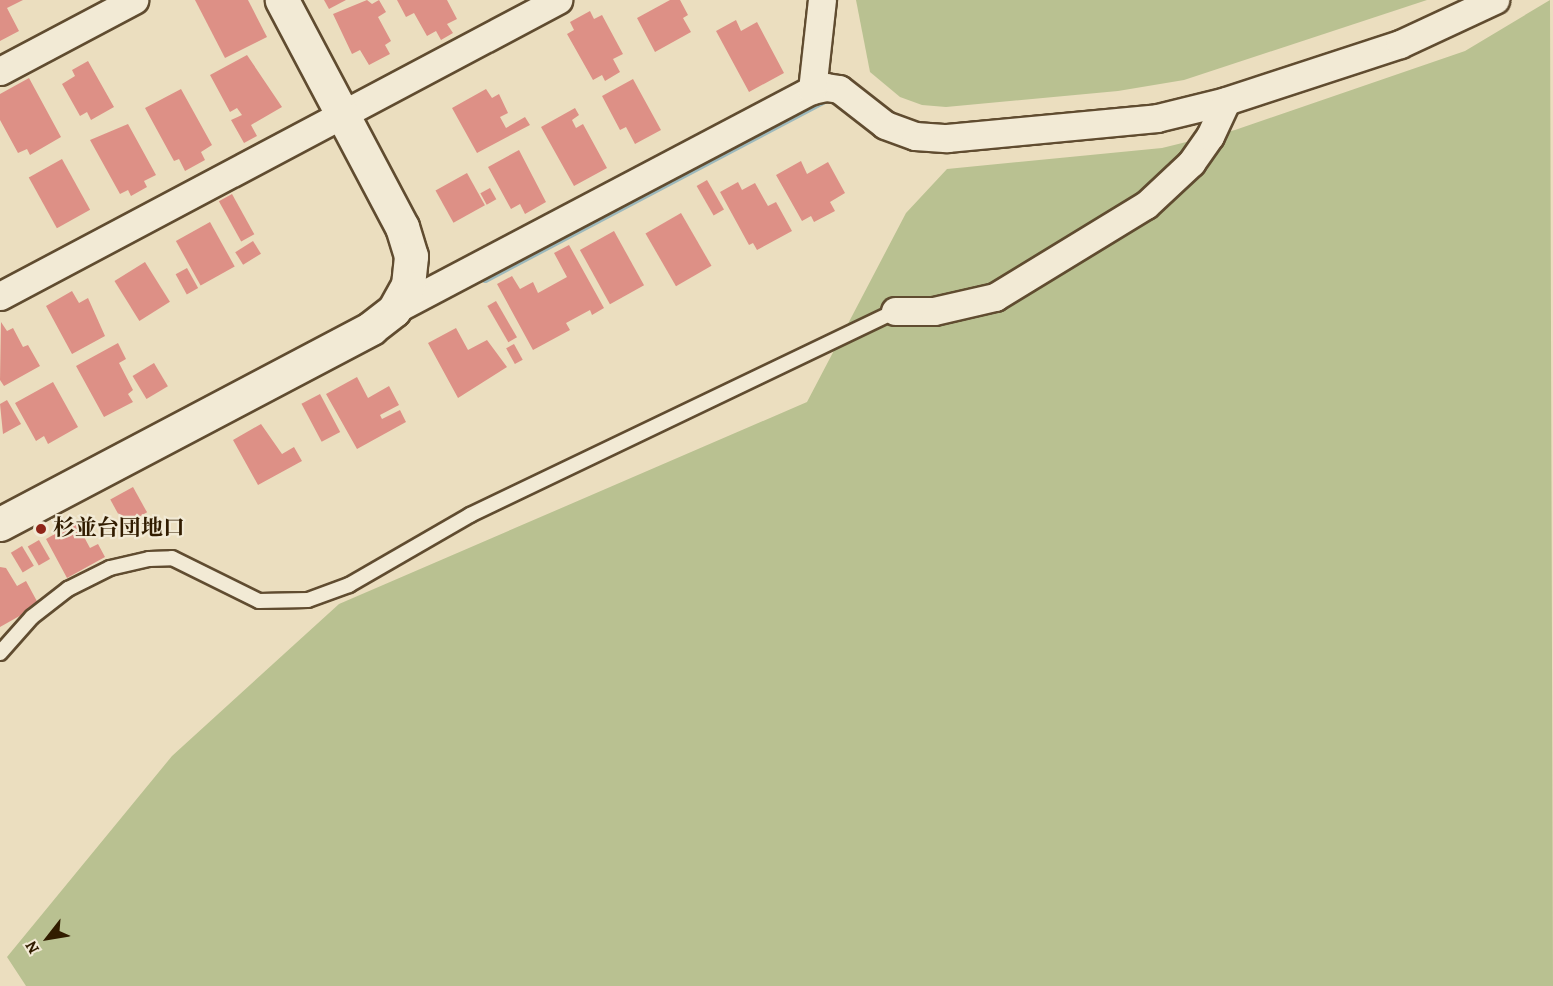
<!DOCTYPE html>
<html>
<head>
<meta charset="utf-8">
<style>
  body { margin:0 }
  #map { position:relative; width:1553px; height:986px; overflow:hidden; background:#ebdebf; font-family:Alegreya,"Noto Serif JP",serif }
  div>[style] { position:absolute }
  .green>* { inset:0; background:#b9c191 }
  .stream>* { height:10px; margin:-5px; padding:0 5px; transform-origin:5px; border-radius:5px; background:#9db9bc }
  .building>* { inset:0; background:#dd9086; transform-origin:0 0 }
  .roads { filter:drop-shadow(2px 0 #604c30) drop-shadow(-2px 0 #604c30) drop-shadow(0 2px #604c30) drop-shadow(0 -2px #604c30) }
  .lane>* { height:14px; margin:-7px; padding:0 7px; transform-origin:7px; border-radius:7px; background:#f2ead5 }
  .street>* { height:27px; margin:-13.5px; padding:0 13.5px; transform-origin:13.5px; border-radius:13.5px; background:#f2ead5 }
  .secondary>* { height:33px; margin:-16.5px; padding:0 16.5px; transform-origin:16.5px; border-radius:16.5px; background:#f2ead5 }
  .dots>* { width:16px; height:16px; translate:-50% -50%; box-sizing:border-box; border:3px solid #f2ead5; border-radius:50% }
  span { translate:-50% -50%; white-space:nowrap; text-align:center; line-height:1.15; -webkit-text-stroke:4.5px #f2ead5; paint-order:stroke }
  .poi-label { font-size:22px; color:#311c00; font-weight:700 }
  .left { translate:0 -50%; text-align:left }
  .north { position:absolute; left:18px; top:908px; width:60px; height:60px; -webkit-text-stroke:4px #f2ead5; paint-order:stroke; rotate:239deg; font-size:16px; font-weight:700; line-height:24px; text-align:center; color:#311c00 }
  .north::after { content:''; display:block; margin:auto; width:21px; height:27px; background:#311c00; clip-path:polygon(50% 0,100% 100%,50% 72%,0 100%) }
</style>
</head>
<body>
<div id="map">
  <div class="green">
    <i style="clip-path:polygon(856px 0,1427px 0,1184px 80px,1118px 91px,946px 107px,922px 105px,900px 97px,870px 72px)"></i>
    <i style="clip-path:polygon(1550px 0,1553px 986px,26px 986px,7px 957px,172px 756px,339px 604px,807px 402px,906px 213px,947px 169px,1162px 148px,1235px 130px,1465px 51px)"></i>
  </div>
  <div class="stream">
    <i style="left:485px;top:278px;width:384px;rotate:-27.8deg"></i>
  </div>
  <div class="building">
    <i style="clip-path:polygon(0 0,23px 0,7px 8px,19px 31px,0 41px)"></i>
    <i style="clip-path:polygon(195px 0,248px 0,267px 37px,225px 58px)"></i>
    <i style="clip-path:polygon(324px 0,346px 0,329px 9px)"></i>
    <i style="clip-path:polygon(367px 0,372px 4px,379px 0,386px 12px,378px 17px,391px 41px,385px 45px,390px 54px,369px 65px,360px 50px,352px 54px,333px 14px)"></i>
    <i style="clip-path:polygon(397px 0,447px 0,457px 19px,447px 24px,453px 33px,441px 40px,436px 31px,427px 36px,414px 13px,406px 17px)"></i>
    <i style="clip-path:polygon(670px 0,680px 0,688px 15px,683px 18px,691px 32px,655px 52px,637px 18px)"></i>
    <i style="clip-path:polygon(590px 11px,594px 19px,602px 15px,623px 54px,613px 59px,620px 72px,605px 81px,602px 75px,593px 80px,567px 34px,574px 30px,570px 22px)"></i>
    <i style="clip-path:polygon(736px 20px,741px 31px,757px 22px,784px 73px,749px 92px,716px 31px)"></i>
    <i style="clip-path:polygon(247px 55px,282px 107px,251px 125px,257px 136px,244px 143px,231px 120px,242px 115px,237px 108px,230px 112px,210px 75px)"></i>
    <i style="clip-path:polygon(88px 61px,114px 107px,91px 120px,87px 112px,80px 116px,62px 84px,75px 76px,72px 70px)"></i>
    <i style="clip-path:polygon(29px 78px,61px 137px,30px 155px,27px 149px,18px 153px,0 120px,0 94px)"></i>
    <i style="clip-path:polygon(633px 79px,661px 130px,635px 144px,626px 127px,620px 130px,602px 96px)"></i>
    <i style="clip-path:polygon(181px 89px,212px 145px,201px 152px,205px 160px,185px 171px,179px 159px,174px 161px,145px 108px)"></i>
    <i style="clip-path:polygon(486px 89px,492px 98px,499px 94px,508px 113px,500px 117px,506px 128px,525px 117px,530px 125px,477px 153px,452px 108px)"></i>
    <i style="clip-path:polygon(575px 108px,579px 115px,572px 120px,576px 128px,583px 124px,607px 168px,574px 186px,541px 127px)"></i>
    <i style="clip-path:polygon(128px 124px,156px 175px,144px 181px,147px 187px,131px 196px,128px 190px,120px 194px,90px 140px)"></i>
    <i style="clip-path:polygon(519px 150px,546px 202px,525px 214px,520px 204px,511px 209px,488px 167px)"></i>
    <i style="left:62px;top:159px;width:58px;height:38px;rotate:61deg"></i>
    <i style="clip-path:polygon(801px 161px,807px 174px,828px 162px,845px 193px,830px 202px,835px 211px,814px 222px,811px 216px,802px 221px,776px 175px)"></i>
    <i style="left:467px;top:173px;width:37px;height:36px;rotate:61deg"></i>
    <i style="left:707px;top:180px;width:34px;height:12px;rotate:60deg"></i>
    <i style="clip-path:polygon(738px 182px,742px 190px,755px 183px,768px 206px,776px 202px,792px 231px,757px 250px,753px 243px,749px 245px,720px 192px)"></i>
    <i style="left:490px;top:188px;width:13px;height:11px;rotate:61deg"></i>
    <i style="left:232px;top:194px;width:46px;height:15px;rotate:61deg"></i>
    <i style="left:681px;top:213px;width:61px;height:41px;rotate:60deg"></i>
    <i style="left:210px;top:222px;width:51px;height:39px;rotate:61deg"></i>
    <i style="left:614px;top:231px;width:62px;height:39px;rotate:61deg"></i>
    <i style="left:253px;top:241px;width:15px;height:21px;rotate:58deg"></i>
    <i style="clip-path:polygon(569px 245px,604px 308px,592px 315px,590px 310px,566px 323px,570px 330px,533px 350px,497px 284px,512px 276px,520px 289px,533px 282px,538px 293px,567px 277px,554px 253px)"></i>
    <i style="left:145px;top:262px;width:47px;height:36px;rotate:58deg"></i>
    <i style="left:187px;top:268px;width:23px;height:13px;rotate:61deg"></i>
    <i style="clip-path:polygon(72px 291px,79px 303px,88px 298px,105px 336px,72px 354px,46px 306px)"></i>
    <i style="left:496px;top:301px;width:42px;height:10px;rotate:60deg"></i>
    <i style="clip-path:polygon(1px 322px,7px 331px,13px 328px,23px 347px,28px 345px,40px 366px,4px 386px,0 380px)"></i>
    <i style="clip-path:polygon(456px 328px,468px 350px,487px 340px,507px 367px,458px 398px,428px 343px)"></i>
    <i style="clip-path:polygon(118px 343px,126px 359px,119px 363px,133px 390px,128px 394px,133px 402px,104px 417px,76px 366px)"></i>
    <i style="left:514px;top:344px;width:18px;height:9px;rotate:61deg"></i>
    <i style="left:154px;top:363px;width:27px;height:25px;rotate:59deg"></i>
    <i style="clip-path:polygon(357px 377px,368px 398px,389px 386px,399px 405px,380px 415px,382px 419px,400px 410px,406px 422px,357px 449px,326px 394px)"></i>
    <i style="clip-path:polygon(53px 382px,78px 427px,48px 444px,44px 436px,36px 441px,15px 403px)"></i>
    <i style="left:320px;top:394px;width:43px;height:21px;rotate:62deg"></i>
    <i style="clip-path:polygon(7px 400px,21px 424px,3px 434px,0 404px)"></i>
    <i style="clip-path:polygon(261px 424px,282px 454px,294px 447px,302px 461px,258px 485px,233px 440px)"></i>
    <i style="left:133px;top:487px;width:29px;height:26px;rotate:61deg"></i>
    <i style="clip-path:polygon(76px 522px,90px 548px,98px 544px,105px 557px,67px 578px,46px 539px)"></i>
    <i style="left:39px;top:540px;width:22px;height:13px;rotate:60deg"></i>
    <i style="left:22px;top:546px;width:23px;height:13px;rotate:59deg"></i>
    <i style="clip-path:polygon(0 567px,6px 568px,17px 586px,26px 581px,39px 605px,0 627px)"></i>
  </div>
  <div class="roads">
    <div class="lane">
      <i style="left:0;top:653px;width:48px;rotate:-48.4deg"></i>
      <i style="left:32px;top:617px;width:46px;rotate:-37.9deg"></i>
      <i style="left:68px;top:589px;width:47px;rotate:-26.6deg"></i>
      <i style="left:110px;top:568px;width:40px;rotate:-13deg"></i>
      <i style="left:149px;top:559px;width:23px;rotate:-2deg"></i>
      <i style="left:172px;top:558px;width:97px;rotate:26.3deg"></i>
      <i style="left:259px;top:601px;width:49px;rotate:-1.2deg"></i>
      <i style="left:308px;top:600px;width:44px;rotate:-20.1deg"></i>
      <i style="left:349px;top:585px;width:140px;rotate:-30deg"></i>
      <i style="left:470px;top:515px;width:471px;rotate:-25.6deg"></i>
    </div>
    <div class="street">
      <i style="left:0;top:71px;width:152px;rotate:-27.9deg"></i>
      <i style="left:812px;top:90px;width:14px;rotate:-12deg"></i>
      <i style="left:826px;top:87px;width:13px;rotate:9deg"></i>
      <i style="left:839px;top:89px;width:58px;rotate:38deg"></i>
      <i style="left:885px;top:125px;width:32px;rotate:20deg"></i>
      <i style="left:915px;top:136px;width:32px;rotate:4deg"></i>
      <i style="left:947px;top:138px;width:211px;rotate:-5.4deg"></i>
      <i style="left:1157px;top:118px;width:71px;rotate:-13.8deg"></i>
      <i style="left:1226px;top:101px;width:183px;rotate:-18.1deg"></i>
      <i style="left:1400px;top:44px;width:105px;rotate:-24.9deg"></i>
      <i style="left:0;top:296px;width:632px;rotate:-27.94deg"></i>
      <i style="left:394px;top:310px;width:472px;rotate:-27.8deg"></i>
      <i style="left:812px;top:90px;width:91px;rotate:-83.7deg"></i>
      <i style="left:895px;top:311px;width:39px"></i>
      <i style="left:934px;top:311px;width:63px;rotate:-12.9deg"></i>
      <i style="left:995px;top:297px;width:177px;rotate:-31.4deg"></i>
      <i style="left:1146px;top:205px;width:62px;rotate:-43deg"></i>
      <i style="left:1191px;top:163px;width:33px;rotate:-55deg"></i>
      <i style="left:1210px;top:136px;width:38px;rotate:-65deg"></i>
    </div>
    <div class="secondary">
      <i style="left:0;top:524px;width:420px;rotate:-27.8deg"></i>
      <i style="left:371px;top:328px;width:29px;rotate:-38deg"></i>
      <i style="left:394px;top:310px;width:29px;rotate:-61deg"></i>
      <i style="left:408px;top:285px;width:29px;rotate:-84deg"></i>
      <i style="left:411px;top:256px;width:30px;rotate:-107deg"></i>
      <i style="left:402px;top:227px;width:257px;rotate:-117.9deg"></i>
    </div>
  </div>
  <div class="dots">
    <i style="left:41px;top:529px;background:#8f2418"></i>
  </div>
  <div class="poi-label">
    <span class="left" style="left:53px;top:529px">杉並台団地口</span>
  </div>
  <div class="north">N</div>
</div>
</body>
</html>
